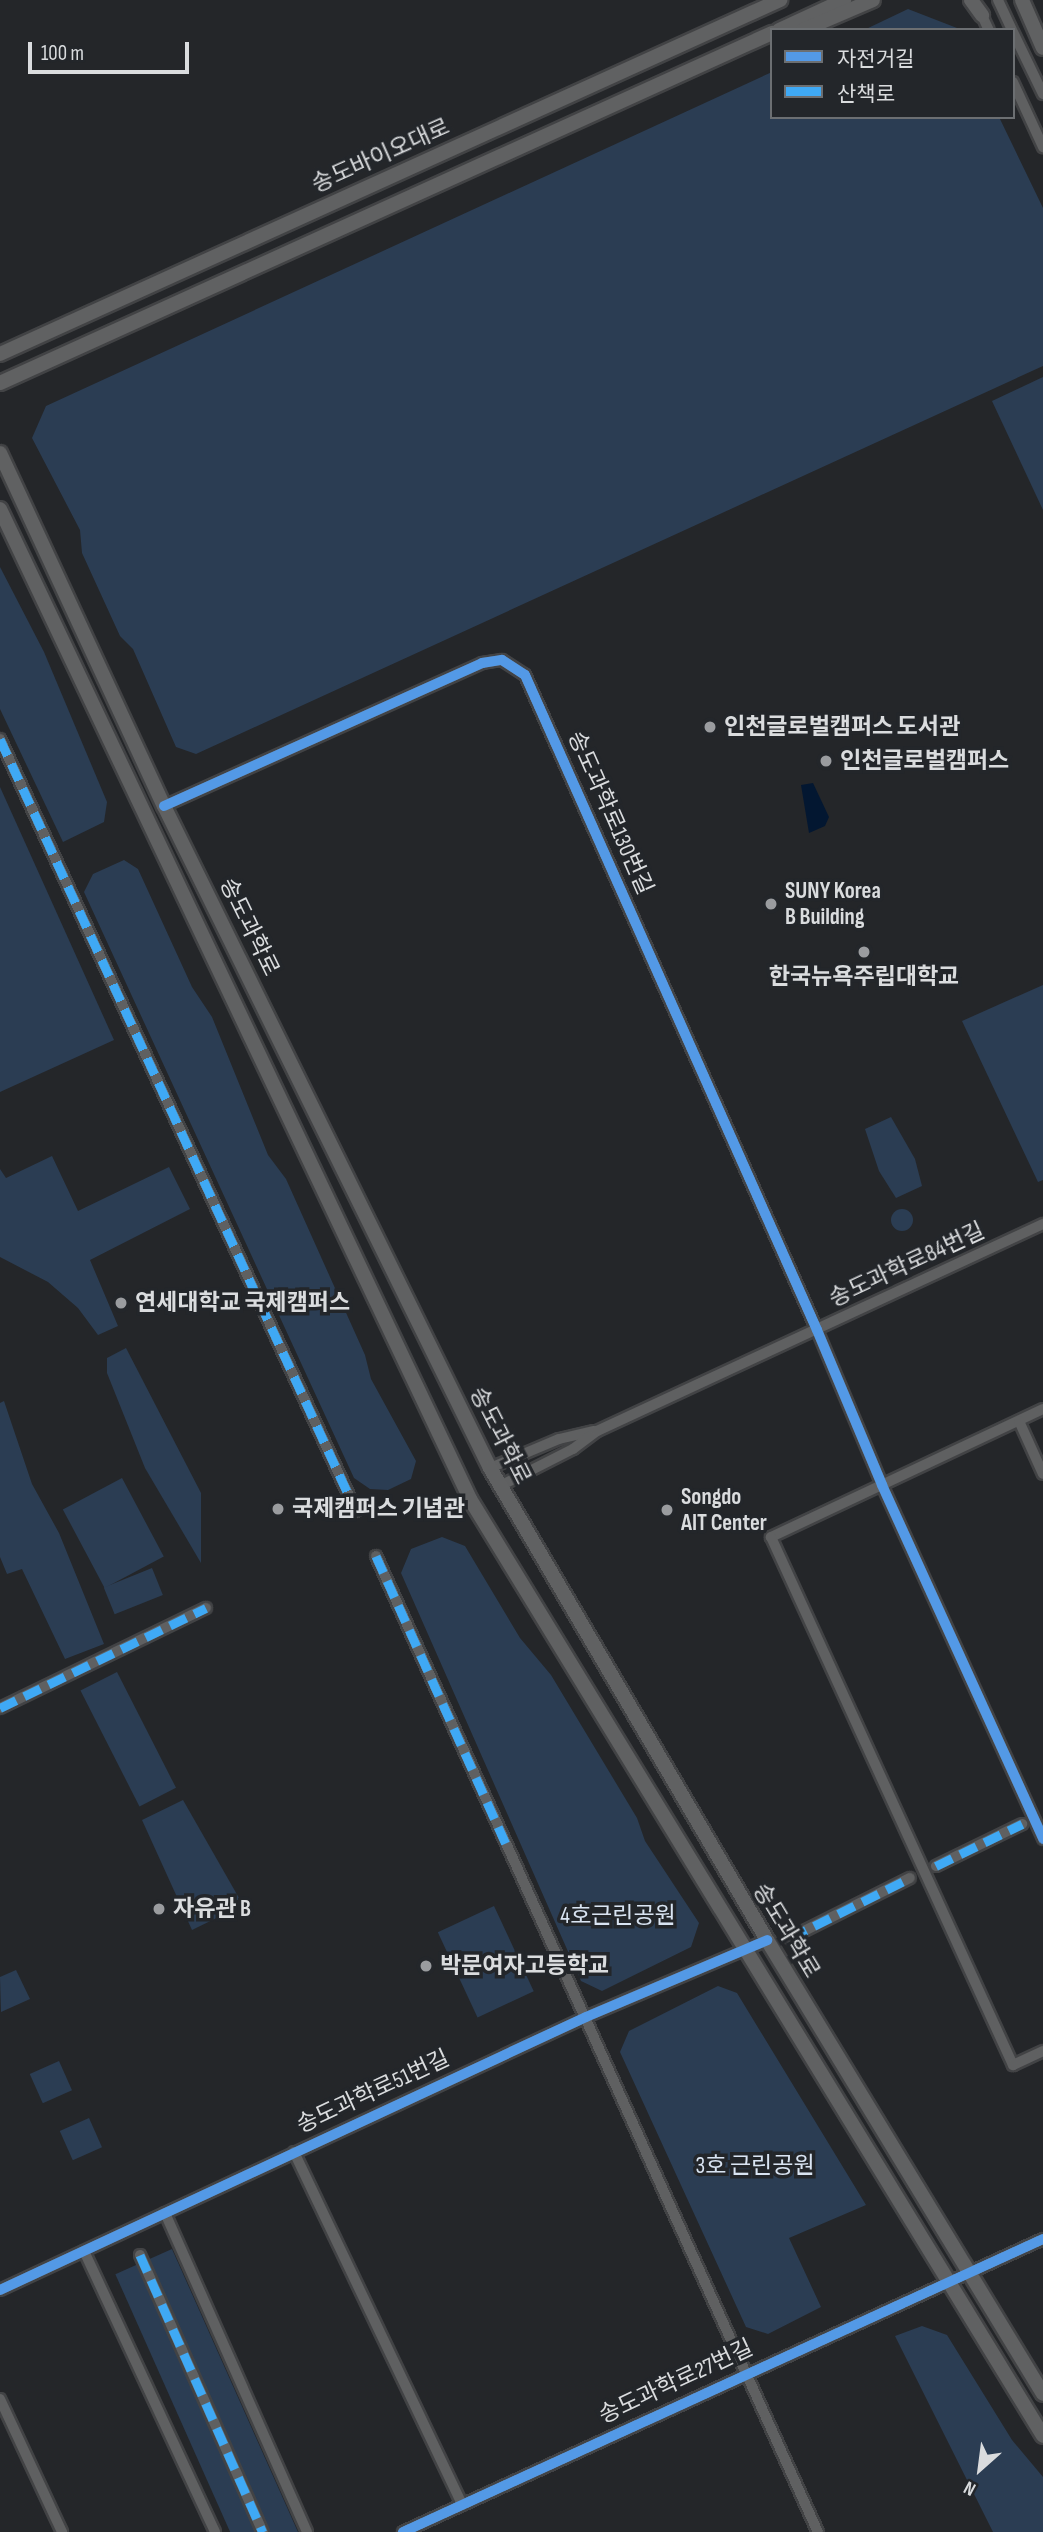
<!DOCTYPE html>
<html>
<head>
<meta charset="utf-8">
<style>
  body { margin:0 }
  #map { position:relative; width:1043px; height:2532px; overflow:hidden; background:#242629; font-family:"Sofia Sans Condensed","Noto Sans KR",sans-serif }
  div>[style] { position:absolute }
  .green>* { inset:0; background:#2b3d53; transform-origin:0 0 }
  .round { border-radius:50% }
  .water>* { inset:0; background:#031731 }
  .roads { filter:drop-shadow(2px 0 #424345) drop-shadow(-2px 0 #424345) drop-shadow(0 2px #424345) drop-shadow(0 -2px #424345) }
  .minor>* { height:10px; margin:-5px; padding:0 5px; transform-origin:5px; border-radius:5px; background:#5f6061 }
  .major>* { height:14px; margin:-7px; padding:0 7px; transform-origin:7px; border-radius:7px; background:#606162 }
  .quiet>* { height:9px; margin-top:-4.5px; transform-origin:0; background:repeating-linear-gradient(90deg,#3fa9f5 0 18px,transparent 0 27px) }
  .cycleway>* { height:10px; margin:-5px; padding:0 5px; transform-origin:5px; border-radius:5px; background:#5399e6 }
  .dots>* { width:19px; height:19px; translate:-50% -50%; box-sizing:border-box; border:4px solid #23262a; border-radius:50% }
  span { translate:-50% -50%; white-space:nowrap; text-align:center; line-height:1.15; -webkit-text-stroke:7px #23262a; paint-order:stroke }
  .street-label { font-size:23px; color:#dadcde }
  .poi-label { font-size:23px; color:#dadcde; font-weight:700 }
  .left { translate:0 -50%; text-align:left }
  .park-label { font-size:23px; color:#d9e4f2 }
  .legend { position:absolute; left:770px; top:28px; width:245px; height:91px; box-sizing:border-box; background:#23262a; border:2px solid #6c6f72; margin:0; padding:9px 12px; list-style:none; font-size:21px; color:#dadcde }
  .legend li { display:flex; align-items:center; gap:14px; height:35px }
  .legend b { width:35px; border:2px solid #6c6f72 }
  .north { position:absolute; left:945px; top:2434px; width:70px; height:70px; -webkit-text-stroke:5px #23262a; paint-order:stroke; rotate:208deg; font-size:19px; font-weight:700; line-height:28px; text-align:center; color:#dadcde }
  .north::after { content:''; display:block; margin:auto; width:24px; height:32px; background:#dadcde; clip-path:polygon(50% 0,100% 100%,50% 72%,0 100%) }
  .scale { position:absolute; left:28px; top:42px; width:161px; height:32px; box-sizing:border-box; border:4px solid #dadcde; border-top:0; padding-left:9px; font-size:21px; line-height:24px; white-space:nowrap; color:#dadcde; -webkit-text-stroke:5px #23262a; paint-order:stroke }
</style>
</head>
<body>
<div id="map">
  <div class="green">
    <i style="clip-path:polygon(908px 9px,957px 28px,957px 30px,864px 30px)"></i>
    <i style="clip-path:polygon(772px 72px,772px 117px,999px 117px,1043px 208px,1043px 366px,196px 754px,176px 747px,133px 649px,120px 636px,82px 553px,80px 530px,32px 438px,46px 406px)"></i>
    <i style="clip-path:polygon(1043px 377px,1043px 510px,992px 401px)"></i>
    <i style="clip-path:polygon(0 567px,44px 652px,107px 802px,104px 822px,63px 842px,0 709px)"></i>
    <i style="clip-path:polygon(0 787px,114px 1040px,0 1092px)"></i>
    <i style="clip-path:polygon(124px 860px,138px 869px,192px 987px,212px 1017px,268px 1155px,286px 1179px,365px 1355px,371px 1379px,416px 1461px,411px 1479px,388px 1490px,370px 1489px,354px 1478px,84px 892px,93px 874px)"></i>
    <i style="clip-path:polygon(1043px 985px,1043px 1180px,1038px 1182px,962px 1021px)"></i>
    <i style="clip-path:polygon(891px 1117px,915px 1159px,922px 1186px,896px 1198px,879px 1171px,865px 1129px)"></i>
    <i style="clip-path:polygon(52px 1156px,78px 1211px,169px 1167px,190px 1209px,90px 1260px,118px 1326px,98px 1335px,78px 1308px,48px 1282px,0 1257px,0 1169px,6px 1178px)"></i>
    <i class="round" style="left:891px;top:1209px;width:22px;height:22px"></i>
    <i style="clip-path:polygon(126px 1348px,201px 1493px,201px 1563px,145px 1468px,107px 1373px,107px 1358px)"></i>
    <i style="clip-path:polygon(4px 1401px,32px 1484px,59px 1533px,104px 1644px,65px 1659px,22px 1569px,7px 1574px,0 1557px,0 1403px)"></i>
    <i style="left:122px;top:1478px;width:89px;height:67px;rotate:62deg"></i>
    <i style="clip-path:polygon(442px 1537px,465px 1546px,520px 1638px,551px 1675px,637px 1818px,645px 1841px,699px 1923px,691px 1947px,602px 1991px,581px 1981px,401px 1573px,411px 1549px)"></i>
    <i style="left:152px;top:1568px;width:29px;height:52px;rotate:68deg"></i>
    <i style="left:117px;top:1672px;width:130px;height:41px;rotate:63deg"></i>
    <i style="clip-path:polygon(183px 1800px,243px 1905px,192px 1930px,142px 1820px)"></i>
    <i style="left:494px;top:1906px;width:94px;height:62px;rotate:65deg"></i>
    <i style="clip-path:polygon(16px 1970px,30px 1999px,1px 2012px,0 1977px)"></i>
    <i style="clip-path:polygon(718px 1986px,737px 1993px,866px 2205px,789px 2238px,821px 2307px,768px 2334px,746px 2327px,620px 2052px,629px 2031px)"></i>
    <i style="left:59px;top:2061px;width:32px;height:32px;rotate:66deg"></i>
    <i style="left:89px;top:2118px;width:32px;height:32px;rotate:66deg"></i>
    <i style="left:172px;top:2249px;width:311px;height:62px;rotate:66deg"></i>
    <i style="clip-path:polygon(922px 2326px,947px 2335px,1012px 2440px,1043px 2477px,1043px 2532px,993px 2532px,895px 2336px)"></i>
  </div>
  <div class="water">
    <i style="clip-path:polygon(813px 783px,829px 817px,825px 826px,809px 833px,801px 785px)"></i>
  </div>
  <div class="roads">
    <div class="minor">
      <i style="left:998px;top:0;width:33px;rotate:65deg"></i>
      <i style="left:979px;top:9px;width:23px;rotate:65deg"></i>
      <i style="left:1013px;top:32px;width:69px;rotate:64.2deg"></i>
      <i style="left:1013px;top:82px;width:72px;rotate:65.2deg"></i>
      <i style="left:0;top:739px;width:850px;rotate:65.24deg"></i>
      <i style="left:164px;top:806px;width:349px;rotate:-24.2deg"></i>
      <i style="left:482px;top:663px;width:20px;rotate:-9deg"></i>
      <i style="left:502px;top:660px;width:27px;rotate:33deg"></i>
      <i style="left:525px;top:675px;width:717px;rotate:65.97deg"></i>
      <i style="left:817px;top:1330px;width:168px;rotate:67.2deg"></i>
      <i style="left:882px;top:1485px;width:389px;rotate:65.5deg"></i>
      <i style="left:1043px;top:1409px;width:301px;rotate:154.8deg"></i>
      <i style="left:771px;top:1537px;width:581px;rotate:65.38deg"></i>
      <i style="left:1013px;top:2065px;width:33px;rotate:-25deg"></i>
      <i style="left:1019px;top:1421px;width:58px;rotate:65.6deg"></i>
      <i style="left:490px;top:1468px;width:75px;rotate:-22.8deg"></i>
      <i style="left:559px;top:1439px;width:36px;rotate:-13deg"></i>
      <i style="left:500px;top:1486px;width:82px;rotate:-26.9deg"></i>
      <i style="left:573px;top:1449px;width:30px;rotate:-37deg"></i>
      <i style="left:597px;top:1431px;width:492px;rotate:-24.9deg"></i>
      <i style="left:376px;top:1556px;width:1071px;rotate:65.64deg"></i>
      <i style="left:0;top:1708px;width:229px;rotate:-25.9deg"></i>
      <i style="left:936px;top:1866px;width:96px;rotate:-26deg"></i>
      <i style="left:790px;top:1938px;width:134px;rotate:-26.6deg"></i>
      <i style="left:294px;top:2152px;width:391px;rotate:64.5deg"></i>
      <i style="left:165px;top:2213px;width:349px;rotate:66deg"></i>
      <i style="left:84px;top:2251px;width:310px;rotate:65deg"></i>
      <i style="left:140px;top:2255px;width:303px;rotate:66.1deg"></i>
      <i style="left:0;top:2290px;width:646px;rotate:-24.98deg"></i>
      <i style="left:586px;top:2017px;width:197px;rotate:-23deg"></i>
      <i style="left:0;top:2399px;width:147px;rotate:65deg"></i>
      <i style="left:403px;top:2532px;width:704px;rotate:-24.6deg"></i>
    </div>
    <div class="major">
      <i style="left:971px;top:0;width:19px;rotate:54deg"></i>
      <i style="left:1022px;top:0;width:52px;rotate:66.4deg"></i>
      <i style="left:779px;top:30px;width:72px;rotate:-24.8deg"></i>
      <i style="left:803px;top:30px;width:76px;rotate:-23.2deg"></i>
      <i style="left:0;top:354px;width:857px;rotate:-24.41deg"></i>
      <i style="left:0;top:383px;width:848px;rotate:-24.39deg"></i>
      <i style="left:0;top:453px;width:389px;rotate:65.1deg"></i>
      <i style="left:164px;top:806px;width:738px;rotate:63.78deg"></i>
      <i style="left:490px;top:1468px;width:547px;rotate:59.59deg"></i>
      <i style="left:767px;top:1940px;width:531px;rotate:58.7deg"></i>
      <i style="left:0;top:509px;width:1096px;rotate:64.6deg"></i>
      <i style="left:470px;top:1499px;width:1098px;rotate:58.55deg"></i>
    </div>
  </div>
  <div class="quiet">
    <i style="left:0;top:739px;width:850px;rotate:65.24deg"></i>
    <i style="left:376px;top:1556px;width:324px;rotate:65.7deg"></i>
    <i style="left:0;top:1708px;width:229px;rotate:-25.9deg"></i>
    <i style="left:936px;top:1866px;width:96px;rotate:-26deg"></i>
    <i style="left:790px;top:1938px;width:134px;rotate:-26.6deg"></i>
    <i style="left:140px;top:2255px;width:303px;rotate:66.1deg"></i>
  </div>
  <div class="cycleway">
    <i style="left:164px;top:806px;width:349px;rotate:-24.2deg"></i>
    <i style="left:482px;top:663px;width:20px;rotate:-9deg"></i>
    <i style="left:502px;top:660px;width:27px;rotate:33deg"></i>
    <i style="left:525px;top:675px;width:717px;rotate:65.97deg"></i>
    <i style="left:817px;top:1330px;width:168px;rotate:67.2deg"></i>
    <i style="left:882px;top:1485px;width:389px;rotate:65.5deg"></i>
    <i style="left:0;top:2290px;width:646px;rotate:-24.98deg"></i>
    <i style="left:586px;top:2017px;width:197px;rotate:-23deg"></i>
    <i style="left:403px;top:2532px;width:704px;rotate:-24.6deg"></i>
  </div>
  <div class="dots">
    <i style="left:710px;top:727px;background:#9a9c9f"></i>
    <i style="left:826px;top:761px;background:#9a9c9f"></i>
    <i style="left:771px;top:904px;background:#9a9c9f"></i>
    <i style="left:864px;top:952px;background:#9a9c9f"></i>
    <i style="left:121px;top:1303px;background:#9a9c9f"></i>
    <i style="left:278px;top:1509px;background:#9a9c9f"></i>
    <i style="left:667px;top:1510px;background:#9a9c9f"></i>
    <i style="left:159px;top:1909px;background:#9a9c9f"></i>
    <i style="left:426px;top:1966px;background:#9a9c9f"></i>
  </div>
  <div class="street-label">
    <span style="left:381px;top:156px;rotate:-24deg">송도바이오대로</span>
    <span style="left:610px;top:813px;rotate:66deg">송도과학로130번길</span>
    <span style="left:249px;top:927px;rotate:64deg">송도과학로</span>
    <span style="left:907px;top:1265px;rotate:-25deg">송도과학로84번길</span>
    <span style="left:500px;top:1436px;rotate:63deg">송도과학로</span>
    <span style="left:786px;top:1931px;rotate:59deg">송도과학로</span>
    <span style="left:373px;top:2092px;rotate:-25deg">송도과학로51번길</span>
    <span style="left:676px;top:2382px;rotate:-25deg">송도과학로27번길</span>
  </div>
  <div class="poi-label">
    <span class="left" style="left:724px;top:727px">인천글로벌캠퍼스 도서관</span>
    <span class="left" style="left:840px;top:761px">인천글로벌캠퍼스</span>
    <span class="left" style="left:785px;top:904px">SUNY Korea<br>B Building</span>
    <span style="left:864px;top:977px">한국뉴욕주립대학교</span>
    <span class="left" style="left:135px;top:1303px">연세대학교 국제캠퍼스</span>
    <span class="left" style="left:681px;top:1510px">Songdo<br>AIT Center</span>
    <span class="left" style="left:292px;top:1509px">국제캠퍼스 기념관</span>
    <span class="left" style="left:173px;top:1909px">자유관 B</span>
    <span class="left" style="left:440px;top:1966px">박문여자고등학교</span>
  </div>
  <div class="park-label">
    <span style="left:618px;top:1916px">4호근린공원</span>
    <span style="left:755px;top:2166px">3호 근린공원</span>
  </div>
  <ul class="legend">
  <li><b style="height:9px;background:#5399e6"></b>자전거길</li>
  <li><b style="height:9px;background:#3fa9f5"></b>산책로</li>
  </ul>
  <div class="north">N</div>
  <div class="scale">100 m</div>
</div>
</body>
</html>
